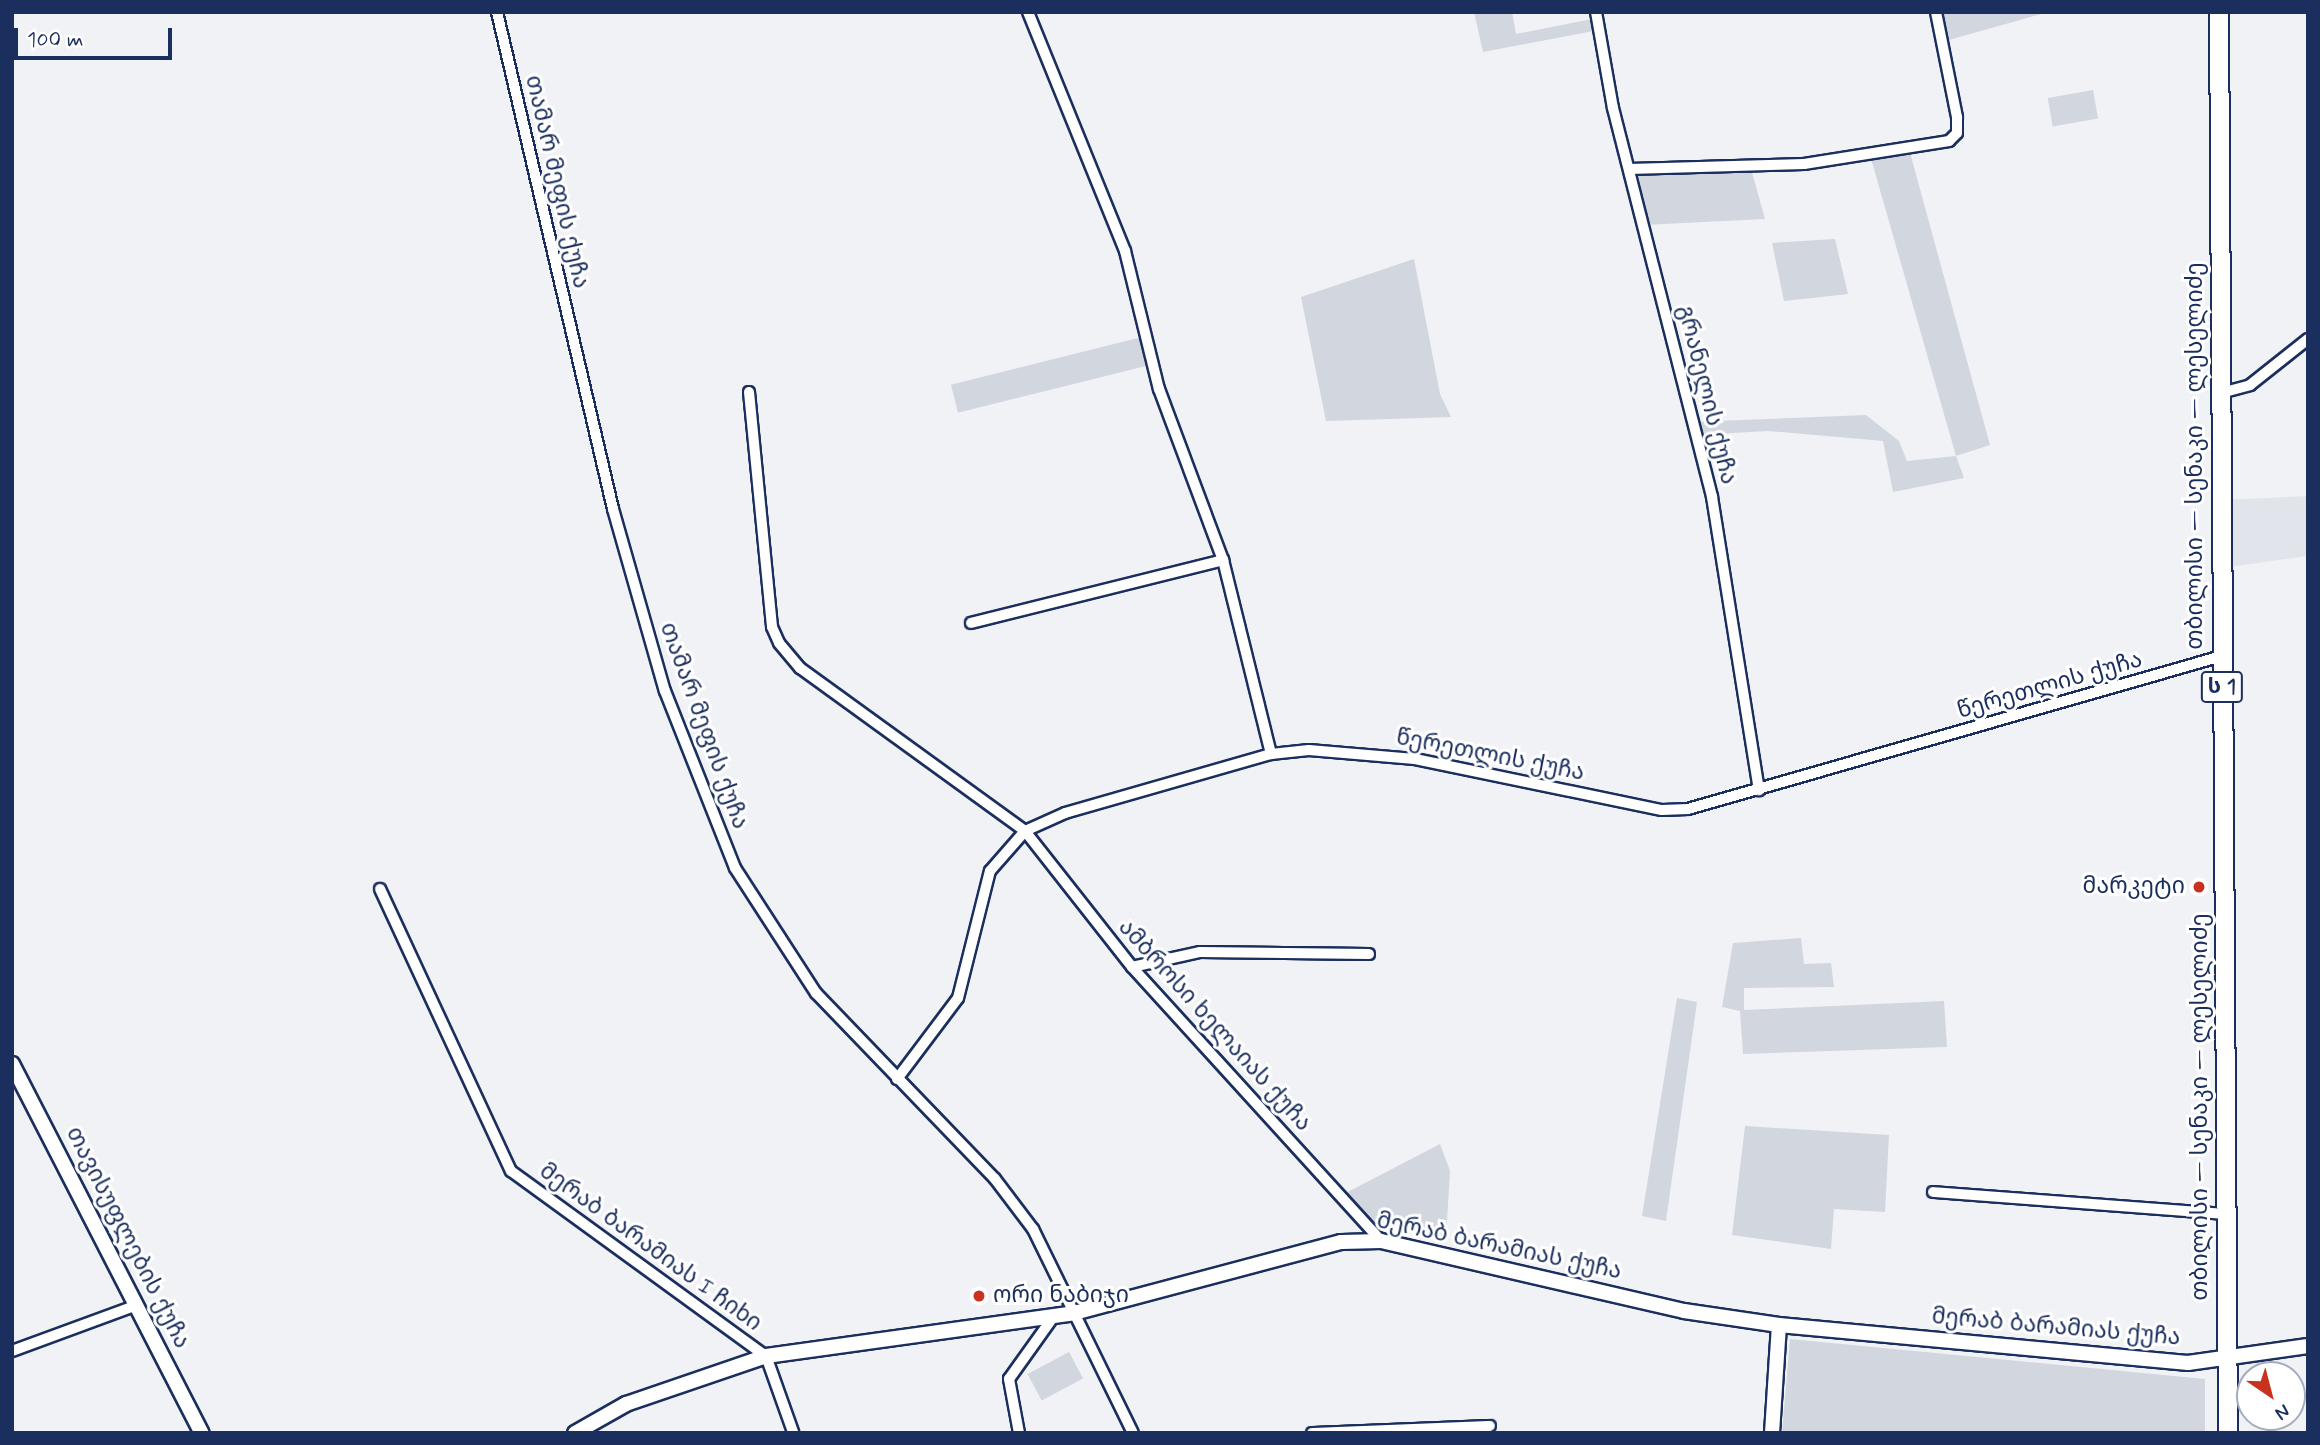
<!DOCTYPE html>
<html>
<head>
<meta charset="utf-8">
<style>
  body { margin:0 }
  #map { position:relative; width:2320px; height:1445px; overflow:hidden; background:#f1f2f5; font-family:Mynerve,"Noto Sans Georgian",sans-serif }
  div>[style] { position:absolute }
  .built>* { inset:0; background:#e1e4ea }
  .green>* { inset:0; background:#d2d6df; transform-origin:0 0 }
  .roads { filter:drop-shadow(2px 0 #1b2f5e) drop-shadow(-2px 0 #1b2f5e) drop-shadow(0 2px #1b2f5e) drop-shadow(0 -2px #1b2f5e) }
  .minor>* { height:10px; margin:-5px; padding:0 5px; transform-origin:5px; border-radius:5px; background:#fff }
  .secondary>* { height:14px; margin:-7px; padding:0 7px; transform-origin:7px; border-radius:7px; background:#fff }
  .trunk>* { height:18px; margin:-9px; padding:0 9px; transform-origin:9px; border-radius:9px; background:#fff }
  .dots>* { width:19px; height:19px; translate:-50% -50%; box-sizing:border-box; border:4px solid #fff; border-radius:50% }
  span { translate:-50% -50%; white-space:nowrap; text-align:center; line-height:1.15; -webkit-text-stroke:6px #fff; paint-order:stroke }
  .shield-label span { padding:2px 5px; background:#fff; border:2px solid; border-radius:5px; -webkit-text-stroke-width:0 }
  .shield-label { font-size:21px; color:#1b2f5e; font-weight:700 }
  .street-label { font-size:23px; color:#1b2f5e }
  .poi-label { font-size:23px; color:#1b2f5e }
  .right { translate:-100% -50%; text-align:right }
  .left { translate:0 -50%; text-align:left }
  .frame { position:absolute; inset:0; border:14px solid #1b2f5e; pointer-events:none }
  .north { position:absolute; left:2236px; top:1361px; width:70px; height:70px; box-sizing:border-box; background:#fff; border:2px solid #a4acbf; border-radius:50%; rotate:145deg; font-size:19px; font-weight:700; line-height:28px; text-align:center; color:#1b2f5e }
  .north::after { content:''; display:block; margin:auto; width:24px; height:32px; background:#c8321e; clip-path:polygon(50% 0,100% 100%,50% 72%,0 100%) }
  .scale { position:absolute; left:14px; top:28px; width:158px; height:32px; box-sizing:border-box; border:4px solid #1b2f5e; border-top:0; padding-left:9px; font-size:21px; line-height:24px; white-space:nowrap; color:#1b2f5e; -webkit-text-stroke:5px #fff; paint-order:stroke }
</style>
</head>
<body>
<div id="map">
  <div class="built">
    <i style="clip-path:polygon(2308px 496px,2308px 556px,2222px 568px,2221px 500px)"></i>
  </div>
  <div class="green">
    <i style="clip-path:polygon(1474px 12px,1512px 12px,1516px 34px,1597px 18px,1599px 30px,1483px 52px)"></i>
    <i style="clip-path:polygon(1936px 12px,2041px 12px,2041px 14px,1942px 42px)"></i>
    <i style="left:2093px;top:90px;width:29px;height:46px;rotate:80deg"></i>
    <i style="clip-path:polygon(1909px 149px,1990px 445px,1956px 456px,1964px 478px,1893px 492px,1883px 441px,1768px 431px,1697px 435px,1693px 422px,1866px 415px,1899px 441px,1907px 461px,1956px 456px,1870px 155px)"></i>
    <i style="clip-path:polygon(1750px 165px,1765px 219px,1643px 225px,1629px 169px)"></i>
    <i style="clip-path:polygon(1835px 239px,1848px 294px,1784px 301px,1772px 243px)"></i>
    <i style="clip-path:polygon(1414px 259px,1440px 394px,1451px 417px,1326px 421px,1301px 297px)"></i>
    <i style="left:1146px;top:336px;width:29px;height:201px;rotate:76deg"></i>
    <i style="clip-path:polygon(1801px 938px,1804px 964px,1831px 963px,1834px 987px,1744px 988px,1744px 1010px,1944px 1001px,1947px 1047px,1743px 1054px,1740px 1011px,1722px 1007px,1733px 943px)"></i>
    <i style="clip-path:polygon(1677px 998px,1697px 1002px,1666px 1221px,1642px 1216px)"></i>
    <i style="clip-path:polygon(1745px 1126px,1889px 1135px,1885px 1212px,1834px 1209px,1831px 1249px,1732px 1235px)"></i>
    <i style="clip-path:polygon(1440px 1144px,1450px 1171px,1446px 1238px,1363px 1221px,1340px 1196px)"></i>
    <i style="clip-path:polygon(1790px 1339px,2205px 1379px,2205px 1433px,1782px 1433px)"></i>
    <i style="left:1069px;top:1352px;width:30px;height:47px;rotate:62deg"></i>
  </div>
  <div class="roads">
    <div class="minor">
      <i style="left:497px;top:12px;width:510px;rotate:76.86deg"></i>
      <i style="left:613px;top:509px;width:189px;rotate:74.1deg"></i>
      <i style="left:665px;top:691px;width:190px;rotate:68.4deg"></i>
      <i style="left:735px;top:868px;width:149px;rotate:57.1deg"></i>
      <i style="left:816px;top:993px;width:258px;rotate:46.1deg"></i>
      <i style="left:995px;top:1179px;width:63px;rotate:52.8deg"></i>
      <i style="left:1033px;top:1229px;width:227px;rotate:63.9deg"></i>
      <i style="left:1028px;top:12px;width:258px;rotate:67.9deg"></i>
      <i style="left:1125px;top:251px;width:142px;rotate:76.2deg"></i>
      <i style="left:1159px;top:389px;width:183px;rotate:69.5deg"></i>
      <i style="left:1223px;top:560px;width:200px;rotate:76.1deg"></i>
      <i style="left:1596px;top:12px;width:97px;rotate:80deg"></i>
      <i style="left:1613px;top:108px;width:401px;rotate:75.7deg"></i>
      <i style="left:1712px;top:497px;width:297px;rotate:80.9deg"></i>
      <i style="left:1629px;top:169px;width:175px;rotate:-1.6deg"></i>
      <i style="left:1804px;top:164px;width:147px;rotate:-9deg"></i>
      <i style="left:1949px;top:141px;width:11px;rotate:-45deg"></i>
      <i style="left:1957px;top:133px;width:16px;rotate:-90deg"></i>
      <i style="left:1957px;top:117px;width:107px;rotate:-101.3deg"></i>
      <i style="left:749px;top:392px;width:236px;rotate:84.4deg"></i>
      <i style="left:772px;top:627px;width:17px;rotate:66deg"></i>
      <i style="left:779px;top:643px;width:33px;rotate:50deg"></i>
      <i style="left:800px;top:668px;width:278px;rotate:35.9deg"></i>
      <i style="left:1025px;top:831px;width:173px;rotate:51.8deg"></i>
      <i style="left:1132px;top:967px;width:370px;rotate:47.7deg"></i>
      <i style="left:2221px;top:393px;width:30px;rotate:-15deg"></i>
      <i style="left:2250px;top:385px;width:74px;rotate:-38.4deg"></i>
      <i style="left:971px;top:623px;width:260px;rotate:-14deg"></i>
      <i style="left:380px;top:889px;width:311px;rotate:65.1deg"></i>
      <i style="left:511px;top:1171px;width:315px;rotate:36deg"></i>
      <i style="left:766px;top:1356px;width:81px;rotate:70.4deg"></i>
      <i style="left:1132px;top:967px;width:70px;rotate:-12.4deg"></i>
      <i style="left:1200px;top:952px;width:169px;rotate:0.7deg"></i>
      <i style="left:897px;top:1079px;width:101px;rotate:-53deg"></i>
      <i style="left:958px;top:998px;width:131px;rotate:-75.9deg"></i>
      <i style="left:990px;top:871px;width:53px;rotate:-48.8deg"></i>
      <i style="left:1025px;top:831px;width:44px;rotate:-24.2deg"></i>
      <i style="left:1065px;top:813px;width:214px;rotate:-16deg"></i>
      <i style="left:1271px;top:754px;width:38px;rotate:-6deg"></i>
      <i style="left:1309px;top:750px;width:106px;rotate:4.9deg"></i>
      <i style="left:1415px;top:759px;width:252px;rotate:11.7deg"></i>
      <i style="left:1662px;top:810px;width:26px;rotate:-2deg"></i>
      <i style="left:1688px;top:809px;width:555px;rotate:-15.99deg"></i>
      <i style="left:1933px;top:1192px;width:295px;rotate:4.3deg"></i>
      <i style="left:12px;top:1351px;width:133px;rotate:-20.2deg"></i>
      <i style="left:1019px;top:1433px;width:55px;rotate:-100.5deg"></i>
      <i style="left:1009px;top:1379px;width:77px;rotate:-54.5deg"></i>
      <i style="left:1312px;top:1433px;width:178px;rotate:-2.3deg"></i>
    </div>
    <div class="secondary">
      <i style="left:12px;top:1064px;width:415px;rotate:62.8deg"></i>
      <i style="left:575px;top:1433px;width:59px;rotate:-29.6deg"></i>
      <i style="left:626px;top:1404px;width:148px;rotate:-18.9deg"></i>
      <i style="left:766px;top:1356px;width:311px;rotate:-7.9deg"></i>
      <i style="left:1074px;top:1313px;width:276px;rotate:-14.9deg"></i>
      <i style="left:1341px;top:1242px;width:40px;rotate:-1.4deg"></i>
      <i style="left:1381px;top:1241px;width:311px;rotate:13deg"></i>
      <i style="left:1684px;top:1311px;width:96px;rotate:8.4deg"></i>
      <i style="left:1779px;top:1325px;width:411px;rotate:5.3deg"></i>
      <i style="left:2188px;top:1363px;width:121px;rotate:-8.1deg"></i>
      <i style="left:1772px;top:1433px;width:108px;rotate:-86.3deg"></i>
    </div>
    <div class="trunk">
      <i style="left:2219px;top:12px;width:1421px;rotate:89.64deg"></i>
    </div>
  </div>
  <div class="dots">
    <i style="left:2199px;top:887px;background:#c8321e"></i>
    <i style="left:979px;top:1296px;background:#c8321e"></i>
  </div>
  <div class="shield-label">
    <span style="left:2222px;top:687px">ს 1</span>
  </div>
  <div class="street-label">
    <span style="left:556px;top:182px;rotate:77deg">თამარ მეფის ქუჩა</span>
    <span style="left:1706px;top:395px;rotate:76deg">გრანელის ქუჩა</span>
    <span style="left:2196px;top:456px;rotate:-90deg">თბილისი — სენაკი — ლესელიძე</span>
    <span style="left:2050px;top:686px;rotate:-16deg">წერეთლის ქუჩა</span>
    <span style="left:703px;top:726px;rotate:70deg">თამარ მეფის ქუჩა</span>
    <span style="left:1490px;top:756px;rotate:11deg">წერეთლის ქუჩა</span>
    <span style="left:1214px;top:1026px;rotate:48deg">ამბროსი ხელაიას ქუჩა</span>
    <span style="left:2201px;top:1107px;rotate:-90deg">თბილისი — სენაკი — ლესელიძე</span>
    <span style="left:127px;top:1238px;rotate:63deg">თავისუფლების ქუჩა</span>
    <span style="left:1499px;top:1247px;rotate:12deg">მერაბ ბარამიას ქუჩა</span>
    <span style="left:650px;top:1248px;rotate:36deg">მერაბ ბარამიას I ჩიხი</span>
    <span style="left:2056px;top:1328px;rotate:5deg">მერაბ ბარამიას ქუჩა</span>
  </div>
  <div class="poi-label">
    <span class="right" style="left:2185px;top:887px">მარკეტი</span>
    <span class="left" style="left:993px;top:1296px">ორი ნაბიჯი</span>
  </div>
  <div class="frame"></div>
  <div class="north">N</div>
  <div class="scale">100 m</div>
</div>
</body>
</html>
